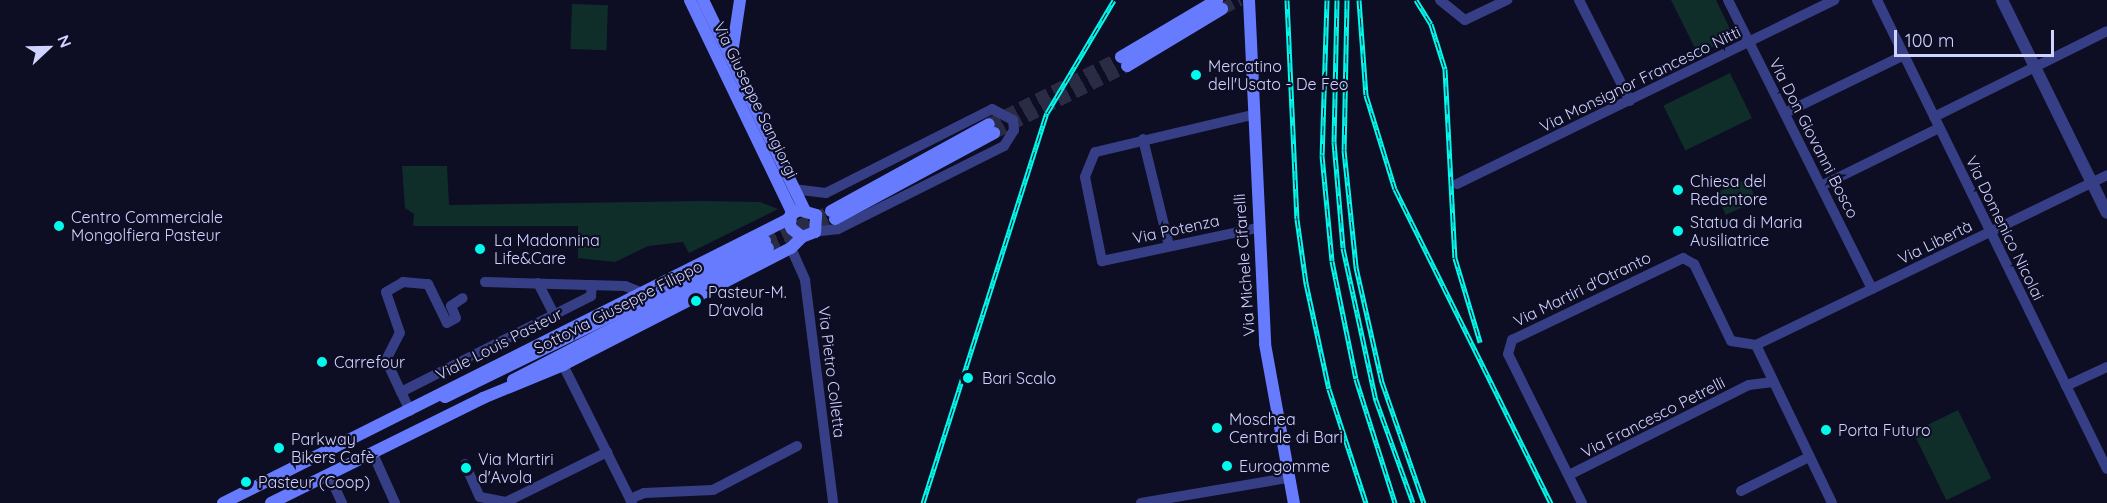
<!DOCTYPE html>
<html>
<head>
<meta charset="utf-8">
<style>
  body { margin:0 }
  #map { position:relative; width:2107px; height:503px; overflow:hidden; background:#0d0d24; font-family:Quicksand,sans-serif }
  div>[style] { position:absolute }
  .green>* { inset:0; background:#102e29; transform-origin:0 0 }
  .secondary-tunnel>* { height:12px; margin-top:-6px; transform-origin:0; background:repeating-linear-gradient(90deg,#2a2b45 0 12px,transparent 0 18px) }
  .minor>* { height:10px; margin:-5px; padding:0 5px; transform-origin:5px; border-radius:5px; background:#363f86 }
  .tertiary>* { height:12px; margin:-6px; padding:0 6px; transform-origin:6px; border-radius:6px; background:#363f86 }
  .secondary>* { height:12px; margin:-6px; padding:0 6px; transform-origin:6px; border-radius:6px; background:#677bff }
  .rail>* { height:5px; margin-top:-2.5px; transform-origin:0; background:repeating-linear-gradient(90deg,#0d0d24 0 9px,#00fbed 0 18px); box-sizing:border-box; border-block:2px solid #00fbed }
  .dots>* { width:16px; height:16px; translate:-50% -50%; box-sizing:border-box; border:3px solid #0d0d24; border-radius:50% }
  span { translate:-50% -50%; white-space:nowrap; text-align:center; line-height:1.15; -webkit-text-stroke:4.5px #0d0d24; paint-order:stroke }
  .poi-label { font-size:16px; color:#d0d2ff }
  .left { translate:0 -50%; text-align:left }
  .street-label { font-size:16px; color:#d0d2ff }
  .north { position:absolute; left:18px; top:18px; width:60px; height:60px; -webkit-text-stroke:4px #0d0d24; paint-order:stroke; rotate:68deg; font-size:16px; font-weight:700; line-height:24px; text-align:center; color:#d0d2ff }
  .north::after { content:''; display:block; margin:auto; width:21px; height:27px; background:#d0d2ff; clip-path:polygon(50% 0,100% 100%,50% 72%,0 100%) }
  .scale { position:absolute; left:1894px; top:30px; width:160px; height:27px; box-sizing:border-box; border:3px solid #d0d2ff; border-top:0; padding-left:8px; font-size:18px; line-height:21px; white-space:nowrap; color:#d0d2ff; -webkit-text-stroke:4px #0d0d24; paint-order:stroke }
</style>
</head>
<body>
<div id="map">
  <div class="green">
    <i style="clip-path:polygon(1671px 0,1716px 0,1734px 37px,1698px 54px)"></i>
    <i style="left:572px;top:4px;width:36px;height:45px;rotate:2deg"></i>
    <i style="left:1730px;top:73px;width:50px;height:74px;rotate:64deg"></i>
    <i style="clip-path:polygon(402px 166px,447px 166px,449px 205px,703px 201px,760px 202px,778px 209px,689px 253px,683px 242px,648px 246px,615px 262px,578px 258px,578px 226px,413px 226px,414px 214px,405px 208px)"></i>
    <i style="left:1747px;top:179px;width:24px;height:34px;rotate:66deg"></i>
    <i style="left:1958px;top:410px;width:76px;height:50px;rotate:64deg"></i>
  </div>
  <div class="secondary-tunnel">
    <i style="left:1222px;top:9px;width:20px;rotate:-27deg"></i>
    <i style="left:989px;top:124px;width:148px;rotate:-26.9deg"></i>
    <i style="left:994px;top:133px;width:149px;rotate:-26.7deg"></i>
    <i style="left:765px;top:241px;width:72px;rotate:-24.4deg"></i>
    <i style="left:768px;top:248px;width:73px;rotate:-23.4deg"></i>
  </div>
  <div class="minor">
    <i style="left:1440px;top:0;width:32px;rotate:39deg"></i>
    <i style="left:1465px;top:20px;width:47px;rotate:-25.5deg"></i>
    <i style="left:1579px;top:0;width:113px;rotate:63.2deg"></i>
    <i style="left:1728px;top:0;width:323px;rotate:63.5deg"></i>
    <i style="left:1877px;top:0;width:522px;rotate:63.88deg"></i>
    <i style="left:1785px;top:113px;width:132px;rotate:-26deg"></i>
    <i style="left:1252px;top:115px;width:161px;rotate:166.7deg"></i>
    <i style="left:1095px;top:152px;width:27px;rotate:112deg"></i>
    <i style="left:1085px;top:177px;width:86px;rotate:78.6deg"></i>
    <i style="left:1102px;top:261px;width:158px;rotate:-12deg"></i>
    <i style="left:1934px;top:117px;width:193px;rotate:-26.4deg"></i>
    <i style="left:1143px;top:139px;width:110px;rotate:76.3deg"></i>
    <i style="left:1457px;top:184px;width:420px;rotate:-26deg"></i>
    <i style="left:1821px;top:186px;width:131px;rotate:-26.2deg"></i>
    <i style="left:793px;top:189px;width:33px;rotate:7deg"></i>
    <i style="left:826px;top:193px;width:186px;rotate:-26.8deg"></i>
    <i style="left:992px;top:109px;width:24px;rotate:28deg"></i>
    <i style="left:1013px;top:120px;width:10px;rotate:84deg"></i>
    <i style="left:1014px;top:130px;width:19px;rotate:122deg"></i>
    <i style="left:1004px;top:146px;width:186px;rotate:153.4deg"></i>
    <i style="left:838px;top:229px;width:23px;rotate:173deg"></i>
    <i style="left:791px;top:248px;width:35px;rotate:66deg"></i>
    <i style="left:805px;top:280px;width:225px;rotate:82.8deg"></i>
    <i style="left:485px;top:282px;width:140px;rotate:1.6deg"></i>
    <i style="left:625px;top:286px;width:16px;rotate:22deg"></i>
    <i style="left:538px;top:283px;width:36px;rotate:63deg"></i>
    <i style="left:1756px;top:345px;width:175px;rotate:64.3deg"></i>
    <i style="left:563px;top:365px;width:154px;rotate:63.4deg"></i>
    <i style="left:2066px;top:386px;width:45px;rotate:-24.9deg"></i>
    <i style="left:401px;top:392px;width:35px;rotate:-115deg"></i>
    <i style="left:386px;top:360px;width:30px;rotate:-63deg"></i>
    <i style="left:400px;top:333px;width:43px;rotate:-108.9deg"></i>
    <i style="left:386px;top:292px;width:20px;rotate:-30deg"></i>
    <i style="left:403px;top:282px;width:25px;rotate:5deg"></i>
    <i style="left:428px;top:284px;width:43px;rotate:64deg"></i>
    <i style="left:447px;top:323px;width:10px;rotate:-29deg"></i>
    <i style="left:456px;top:318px;width:13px;rotate:-113deg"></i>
    <i style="left:451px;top:306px;width:14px;rotate:-34deg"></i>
    <i style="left:410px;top:411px;width:21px;rotate:-115deg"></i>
    <i style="left:401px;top:392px;width:213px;rotate:-26.8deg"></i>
    <i style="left:591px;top:296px;width:11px;rotate:-85deg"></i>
    <i style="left:373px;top:454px;width:54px;rotate:65.8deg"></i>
    <i style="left:465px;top:464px;width:36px;rotate:66deg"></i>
    <i style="left:480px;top:497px;width:26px;rotate:11deg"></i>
    <i style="left:506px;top:502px;width:113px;rotate:-26.3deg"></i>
    <i style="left:329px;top:475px;width:31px;rotate:65deg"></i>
    <i style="left:1569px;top:475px;width:201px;rotate:-26.6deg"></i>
    <i style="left:1749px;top:385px;width:24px;rotate:-7deg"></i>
    <i style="left:1741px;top:491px;width:76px;rotate:-26.6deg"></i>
    <i style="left:630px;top:499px;width:15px;rotate:-23deg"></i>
    <i style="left:644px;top:493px;width:69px;rotate:-2.5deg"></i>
    <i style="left:713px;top:490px;width:95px;rotate:-27.6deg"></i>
    <i style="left:1141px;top:503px;width:149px;rotate:-9.7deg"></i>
    <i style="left:1582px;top:503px;width:166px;rotate:-116.4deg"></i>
    <i style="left:1508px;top:354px;width:15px;rotate:-74deg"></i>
    <i style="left:1512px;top:340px;width:190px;rotate:-25.6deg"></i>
    <i style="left:1683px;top:258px;width:13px;rotate:29deg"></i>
    <i style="left:1694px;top:264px;width:85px;rotate:64.3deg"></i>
    <i style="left:1731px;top:341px;width:25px;rotate:9deg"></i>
    <i style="left:1756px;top:345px;width:390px;rotate:-25.8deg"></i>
  </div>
  <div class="tertiary">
    <i style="left:2002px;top:0;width:237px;rotate:63.8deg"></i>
  </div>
  <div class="secondary">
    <i style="left:703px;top:0;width:232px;rotate:64.2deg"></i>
    <i style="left:1249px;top:0;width:344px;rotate:87.3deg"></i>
    <i style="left:1265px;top:344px;width:162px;rotate:79.7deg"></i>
    <i style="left:732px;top:53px;width:54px;rotate:-81.4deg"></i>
    <i style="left:1121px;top:57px;width:112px;rotate:-30.7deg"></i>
    <i style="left:1127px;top:66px;width:111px;rotate:-31deg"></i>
    <i style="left:831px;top:211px;width:180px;rotate:-28.8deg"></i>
    <i style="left:835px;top:219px;width:181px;rotate:-28.4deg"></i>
    <i style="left:513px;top:380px;width:287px;rotate:-27.4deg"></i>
    <i style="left:445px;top:397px;width:356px;rotate:-26deg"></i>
    <i style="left:223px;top:503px;width:631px;rotate:-26.65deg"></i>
    <i style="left:787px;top:220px;width:6px;rotate:-51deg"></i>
    <i style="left:791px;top:215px;width:9px;rotate:-32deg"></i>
    <i style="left:799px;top:210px;width:18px;rotate:16deg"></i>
    <i style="left:816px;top:215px;width:17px;rotate:93deg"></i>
    <i style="left:815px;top:232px;width:14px;rotate:159deg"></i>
    <i style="left:802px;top:237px;width:13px;rotate:-141deg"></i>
    <i style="left:792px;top:229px;width:4px;rotate:-117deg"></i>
    <i style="left:790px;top:225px;width:10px;rotate:-84deg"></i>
    <i style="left:791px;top:215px;width:5px;rotate:-90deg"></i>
    <i style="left:791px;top:210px;width:233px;rotate:-115.7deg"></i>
    <i style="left:271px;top:503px;width:237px;rotate:-26.3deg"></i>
    <i style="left:483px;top:398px;width:87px;rotate:-22.4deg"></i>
    <i style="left:563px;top:365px;width:256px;rotate:-27.2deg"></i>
    <i style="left:791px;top:248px;width:16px;rotate:-45deg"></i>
  </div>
  <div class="rail">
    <i style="left:1287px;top:0;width:219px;rotate:87.4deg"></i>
    <i style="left:1297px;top:219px;width:65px;rotate:82deg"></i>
    <i style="left:1306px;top:283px;width:108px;rotate:77.8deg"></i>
    <i style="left:1329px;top:389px;width:120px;rotate:72deg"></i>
    <i style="left:1327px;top:0;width:155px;rotate:91.8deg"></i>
    <i style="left:1322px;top:155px;width:106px;rotate:84.6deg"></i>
    <i style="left:1332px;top:261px;width:120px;rotate:78.5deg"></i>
    <i style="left:1356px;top:379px;width:130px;rotate:72.5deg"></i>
    <i style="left:1337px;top:0;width:142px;rotate:91.2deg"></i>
    <i style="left:1334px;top:142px;width:106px;rotate:85.1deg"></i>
    <i style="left:1343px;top:248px;width:156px;rotate:77.8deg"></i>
    <i style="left:1376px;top:400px;width:109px;rotate:70.2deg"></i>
    <i style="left:1347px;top:0;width:150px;rotate:91.1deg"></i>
    <i style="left:1344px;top:150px;width:118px;rotate:84.1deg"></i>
    <i style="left:1356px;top:267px;width:118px;rotate:77.3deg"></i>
    <i style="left:1382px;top:382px;width:128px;rotate:70.9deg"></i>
    <i style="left:1359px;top:0;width:95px;rotate:85.8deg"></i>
    <i style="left:1366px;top:95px;width:98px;rotate:72.9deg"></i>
    <i style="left:1395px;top:189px;width:351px;rotate:63.6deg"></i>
    <i style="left:1416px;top:0;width:28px;rotate:58deg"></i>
    <i style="left:1431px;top:24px;width:47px;rotate:72.7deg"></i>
    <i style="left:1445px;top:69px;width:189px;rotate:87deg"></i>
    <i style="left:1455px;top:258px;width:88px;rotate:73.4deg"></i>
    <i style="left:923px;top:503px;width:409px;rotate:-72.4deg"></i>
    <i style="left:1047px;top:113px;width:131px;rotate:-59.3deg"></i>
  </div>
  <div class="dots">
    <i style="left:1196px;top:75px;background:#00fbed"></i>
    <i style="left:1678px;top:190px;background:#00fbed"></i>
    <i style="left:59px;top:226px;background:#00fbed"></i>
    <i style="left:1678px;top:231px;background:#00fbed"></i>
    <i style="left:480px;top:249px;background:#00fbed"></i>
    <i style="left:696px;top:301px;background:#00fbed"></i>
    <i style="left:322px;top:362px;background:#00fbed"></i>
    <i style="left:968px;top:378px;background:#00fbed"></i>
    <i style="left:1217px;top:428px;background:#00fbed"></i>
    <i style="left:1826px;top:430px;background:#00fbed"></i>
    <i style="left:279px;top:448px;background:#00fbed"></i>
    <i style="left:1227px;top:466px;background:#00fbed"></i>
    <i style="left:466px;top:468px;background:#00fbed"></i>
    <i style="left:246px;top:482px;background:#00fbed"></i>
  </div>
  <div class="poi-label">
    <span class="left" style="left:1208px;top:75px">Mercatino<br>dell'Usato - De Feo</span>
    <span class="left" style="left:1690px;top:190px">Chiesa del<br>Redentore</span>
    <span class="left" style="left:71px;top:226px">Centro Commerciale<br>Mongolfiera Pasteur</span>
    <span class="left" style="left:1690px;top:231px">Statua di Maria<br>Ausiliatrice</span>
    <span class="left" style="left:494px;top:249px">La Madonnina<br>Life&amp;Care</span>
    <span class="left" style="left:708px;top:301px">Pasteur-M.<br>D'avola</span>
    <span class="left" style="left:334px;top:362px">Carrefour</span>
    <span class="left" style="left:982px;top:378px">Bari Scalo</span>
    <span class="left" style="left:1229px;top:428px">Moschea<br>Centrale di Bari</span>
    <span class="left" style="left:1838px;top:430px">Porta Futuro</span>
    <span class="left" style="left:291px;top:448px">Parkway<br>Bikers Cafè</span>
    <span class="left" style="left:478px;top:468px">Via Martiri<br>d'Avola</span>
    <span class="left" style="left:1239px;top:466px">Eurogomme</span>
    <span class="left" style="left:258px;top:482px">Pasteur (Coop)</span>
  </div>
  <div class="street-label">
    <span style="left:1640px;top:79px;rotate:-26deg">Via Monsignor Francesco Nitti</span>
    <span style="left:756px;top:100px;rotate:64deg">Via Giuseppe Sangiorgi</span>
    <span style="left:1814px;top:138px;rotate:63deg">Via Don Giovanni Bosco</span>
    <span style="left:2005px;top:228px;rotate:64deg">Via Domenico Nicolai</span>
    <span style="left:1176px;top:229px;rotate:-12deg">Via Potenza</span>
    <span style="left:1935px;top:242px;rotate:-26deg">Via Libertà</span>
    <span style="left:1244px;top:265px;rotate:-94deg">Via Michele Cifarelli</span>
    <span style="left:1582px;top:289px;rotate:-26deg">Via Martiri d'Otranto</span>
    <span style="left:618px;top:307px;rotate:-27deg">Sottovia Giuseppe Filippo</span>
    <span style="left:499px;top:344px;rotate:-27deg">Viale Louis Pasteur</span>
    <span style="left:832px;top:372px;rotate:83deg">Via Pietro Colletta</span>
    <span style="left:1653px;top:417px;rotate:-27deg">Via Francesco Petrelli</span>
  </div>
  <div class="north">N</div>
  <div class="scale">100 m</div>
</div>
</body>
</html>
